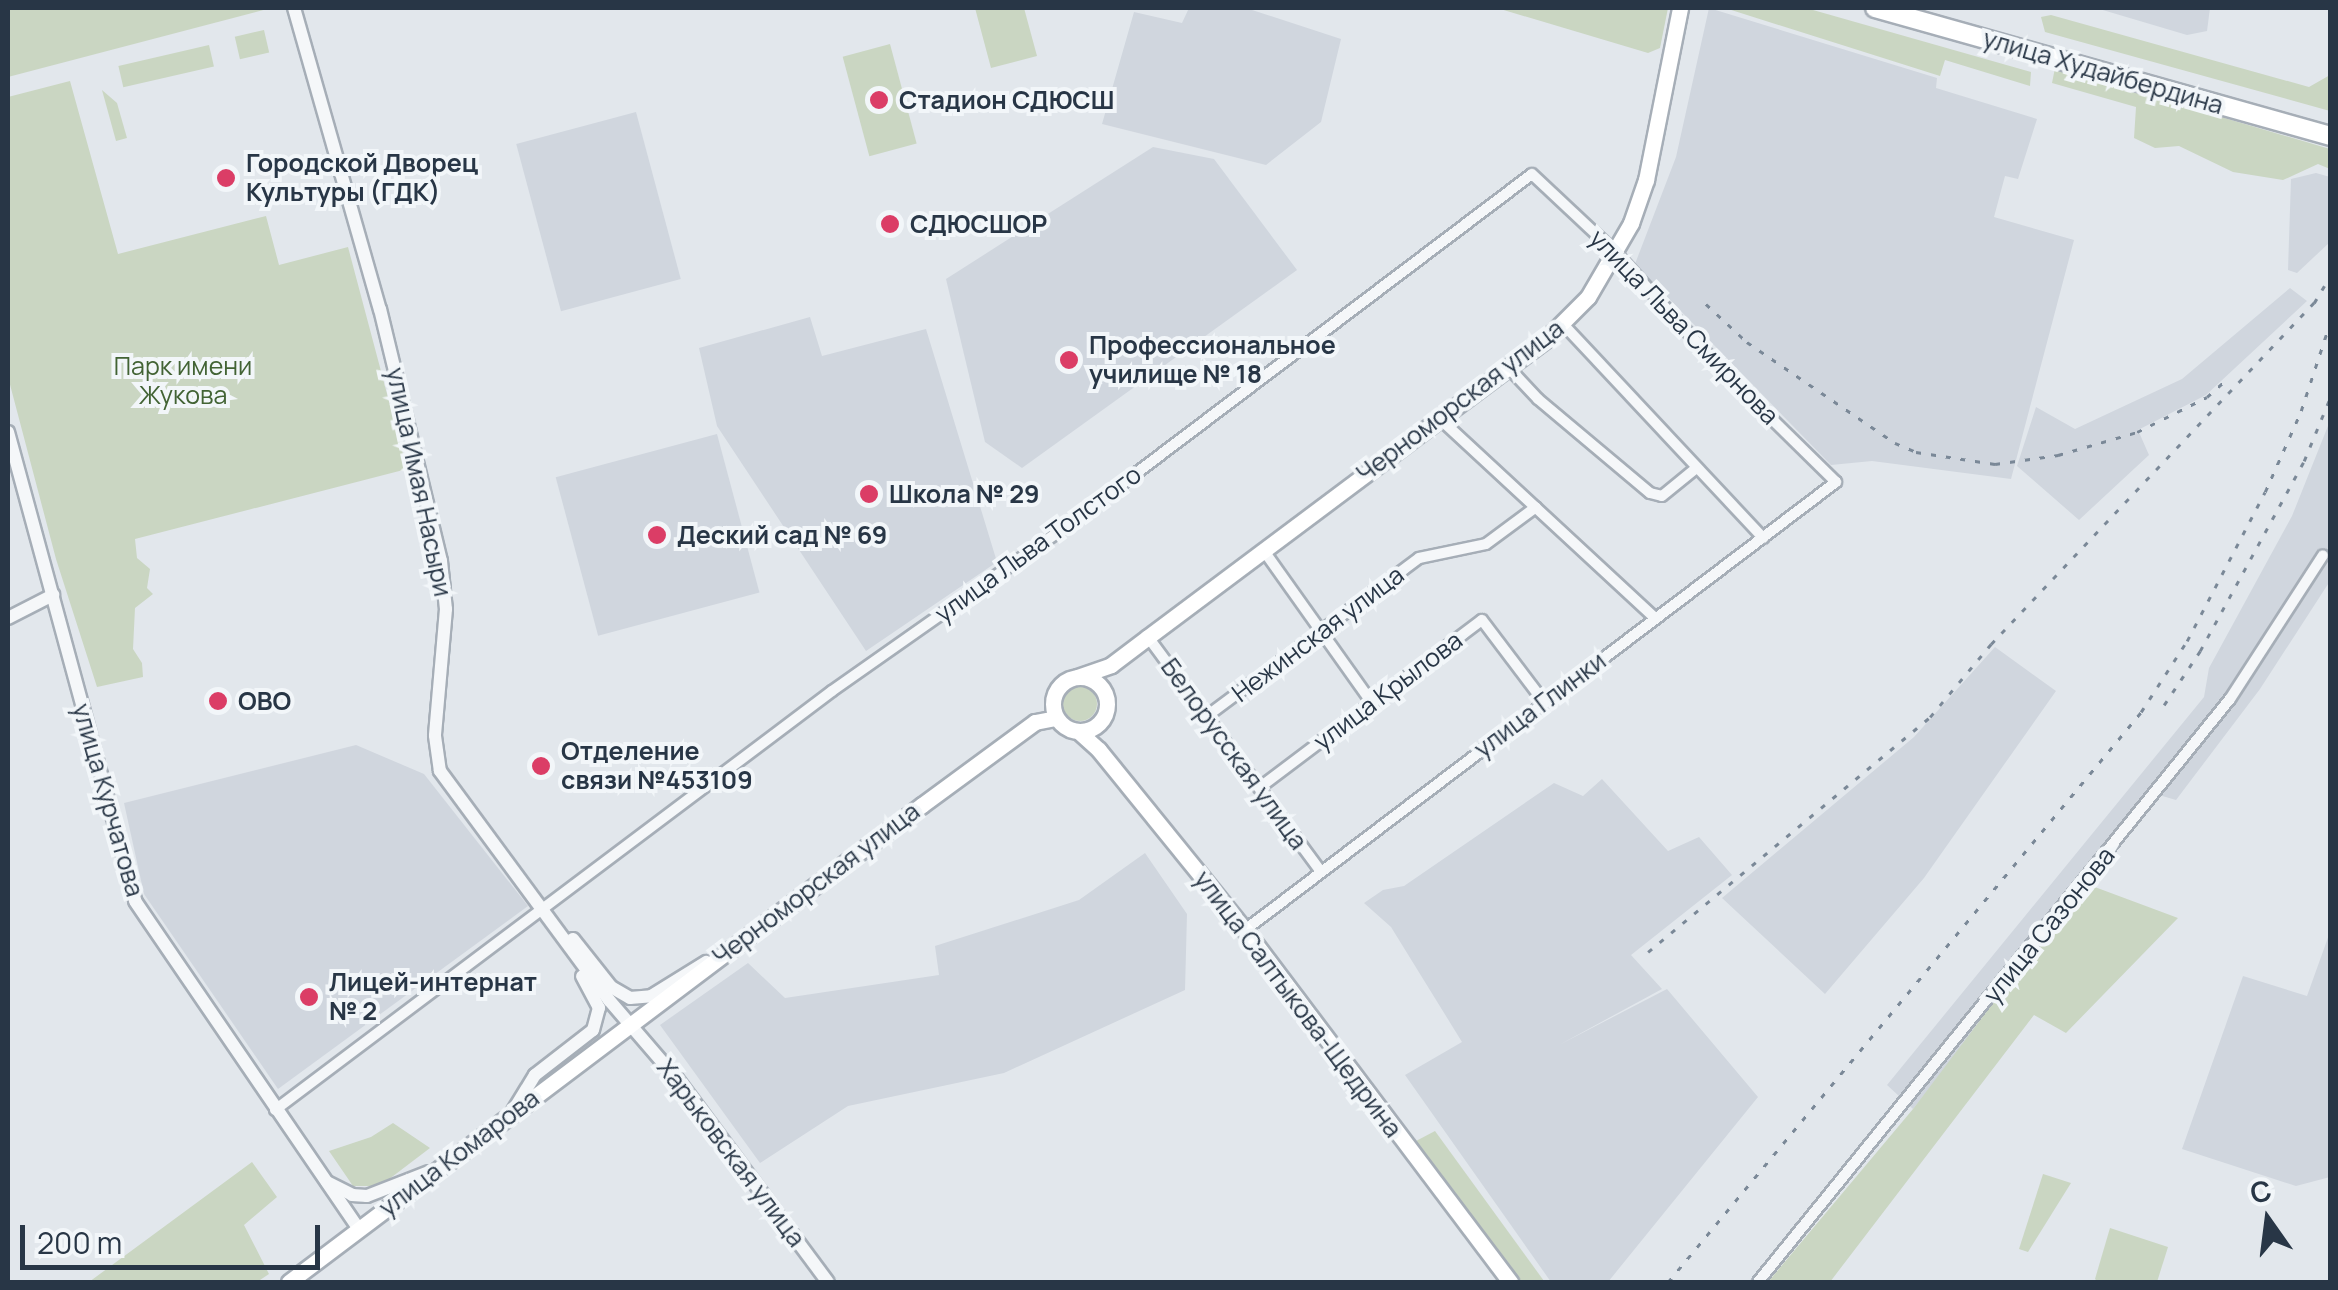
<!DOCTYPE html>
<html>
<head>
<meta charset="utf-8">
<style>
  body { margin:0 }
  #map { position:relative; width:2338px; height:1290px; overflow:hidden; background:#e2e7ec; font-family:Manrope,sans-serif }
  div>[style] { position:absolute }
  .built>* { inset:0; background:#d0d6de; transform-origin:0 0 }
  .green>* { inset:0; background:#cad6c2; transform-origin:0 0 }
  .round { border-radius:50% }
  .roads { filter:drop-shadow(2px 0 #a6aeb7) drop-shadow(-2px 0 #a6aeb7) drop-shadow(0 2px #a6aeb7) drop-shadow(0 -2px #a6aeb7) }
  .minor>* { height:10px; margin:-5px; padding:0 5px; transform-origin:5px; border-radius:5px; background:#f5f7f9 }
  .tertiary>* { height:12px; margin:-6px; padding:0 6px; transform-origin:6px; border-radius:6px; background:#f5f7f9 }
  .secondary>* { height:15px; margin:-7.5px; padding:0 7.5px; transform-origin:7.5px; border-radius:7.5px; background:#fff }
  .secondary>.ring { margin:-7.5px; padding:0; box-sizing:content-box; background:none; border:15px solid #fff; border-radius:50% }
  .primary>* { height:18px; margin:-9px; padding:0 9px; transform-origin:9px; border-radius:9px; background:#fff }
  .rail>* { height:2.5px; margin-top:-1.25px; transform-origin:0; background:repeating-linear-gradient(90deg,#7a8897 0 5px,transparent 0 15px) }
  .dots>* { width:28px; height:28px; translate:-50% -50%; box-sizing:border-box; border:5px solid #f2f6f9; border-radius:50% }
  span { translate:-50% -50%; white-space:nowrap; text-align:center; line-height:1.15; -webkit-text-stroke:8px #f2f6f9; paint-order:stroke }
  .street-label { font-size:25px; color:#283646 }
  .poi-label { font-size:25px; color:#283646; font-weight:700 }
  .left { translate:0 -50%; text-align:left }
  .park-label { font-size:25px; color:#426334 }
  .frame { position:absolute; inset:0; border:10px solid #283646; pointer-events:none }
  .north { position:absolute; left:2218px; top:1170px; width:100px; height:100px; -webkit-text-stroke:8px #f2f6f9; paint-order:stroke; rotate:346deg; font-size:28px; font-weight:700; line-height:40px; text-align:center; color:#283646 }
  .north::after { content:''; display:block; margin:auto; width:35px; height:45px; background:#283646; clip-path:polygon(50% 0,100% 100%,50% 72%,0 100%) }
  .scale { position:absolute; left:20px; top:1225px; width:300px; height:45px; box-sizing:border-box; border:5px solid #283646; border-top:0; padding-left:12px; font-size:30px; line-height:35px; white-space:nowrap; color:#283646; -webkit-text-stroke:8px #f2f6f9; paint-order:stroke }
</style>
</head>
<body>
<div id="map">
  <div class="built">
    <i style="clip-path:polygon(1189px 8px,1246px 8px,1341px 39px,1321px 122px,1266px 165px,1102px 124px,1134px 12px,1182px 23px)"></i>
    <i style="clip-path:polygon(1709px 8px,1937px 78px,1936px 88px,2037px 119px,2018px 179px,2005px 176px,1994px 217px,2074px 240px,2011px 479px,1872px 461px,1831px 465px,1635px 264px,1676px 157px)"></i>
    <i style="clip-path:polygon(2096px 8px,2210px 8px,2207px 31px,2187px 35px)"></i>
    <i style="left:636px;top:112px;width:173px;height:124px;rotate:75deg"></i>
    <i style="clip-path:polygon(1153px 147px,1214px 159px,1297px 270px,1022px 468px,985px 442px,946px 279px)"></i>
    <i style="clip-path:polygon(2316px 173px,2330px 177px,2330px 242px,2297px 273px,2288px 270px,2291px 179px)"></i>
    <i style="clip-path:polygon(2290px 288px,2307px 301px,2206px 395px,2138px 430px,2149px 455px,2079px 520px,2017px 466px,2036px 407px,2075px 429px,2182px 379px)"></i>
    <i style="clip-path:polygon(810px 317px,822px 356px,926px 329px,997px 562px,866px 651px,717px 426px,699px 348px)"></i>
    <i style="clip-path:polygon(2330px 421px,2330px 581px,2260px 689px,2176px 800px,2159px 795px,1913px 1109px,1887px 1085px,2204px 697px,2209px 668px,2292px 516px)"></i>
    <i style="left:717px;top:434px;width:164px;height:167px;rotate:75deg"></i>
    <i style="clip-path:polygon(1995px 647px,2056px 691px,1924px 878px,1825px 994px,1722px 898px,1914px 737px)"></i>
    <i style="clip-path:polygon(356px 745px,424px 774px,528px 906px,278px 1089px,144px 894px,124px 803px)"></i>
    <i style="clip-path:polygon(1602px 779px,1668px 851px,1699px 837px,1732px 875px,1631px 955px,1662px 989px,1559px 1045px,1667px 989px,1758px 1097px,1608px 1282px,1551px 1282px,1405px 1075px,1462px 1042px,1391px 927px,1364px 903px,1383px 890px,1404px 886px,1554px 783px,1583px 796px)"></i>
    <i style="clip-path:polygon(1145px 853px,1187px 914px,1185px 990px,1004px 1073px,848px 1106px,760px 1163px,660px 1025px,748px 963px,785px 998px,939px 975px,935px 946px,1079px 900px)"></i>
    <i style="clip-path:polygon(2330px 932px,2330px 1177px,2296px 1186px,2182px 1149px,2243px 976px,2307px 996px)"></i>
  </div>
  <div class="green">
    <i style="clip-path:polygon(8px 8px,271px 8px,8px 77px)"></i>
    <i style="clip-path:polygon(975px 8px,1024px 8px,1037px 56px,991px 68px)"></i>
    <i style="clip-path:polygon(1497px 8px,1668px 8px,1660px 48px,1648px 53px)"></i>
    <i style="clip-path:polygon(1725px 8px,1806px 8px,2031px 72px,2030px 86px,1945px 60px,1940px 76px)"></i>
    <i style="clip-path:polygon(2051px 15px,2309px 87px,2330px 75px,2330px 111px,2045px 32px,2041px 17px)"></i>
    <i style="left:264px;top:30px;width:23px;height:30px;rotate:77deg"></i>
    <i style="left:890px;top:44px;width:103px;height:49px;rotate:75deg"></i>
    <i style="left:209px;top:45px;width:22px;height:93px;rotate:77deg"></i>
    <i style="clip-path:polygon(2055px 68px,2330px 149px,2330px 169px,2318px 164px,2283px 180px,2233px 172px,2179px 146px,2155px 148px,2134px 138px,2136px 107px,2052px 83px)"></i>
    <i style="clip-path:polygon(70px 81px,118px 254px,266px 216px,279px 265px,348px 247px,407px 469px,135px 539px,137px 558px,150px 569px,147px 588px,153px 594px,135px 608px,133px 649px,142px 663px,143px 677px,97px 687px,56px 559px,8px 377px,8px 97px)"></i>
    <i style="clip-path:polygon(102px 90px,117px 103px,127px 138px,116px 141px)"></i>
    <i class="round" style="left:1063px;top:687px;width:34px;height:34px"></i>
    <i style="clip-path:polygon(2084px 883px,2178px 918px,2066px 1033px,2034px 1015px,1830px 1282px,1768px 1282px,1913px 1109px)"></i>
    <i style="clip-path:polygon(393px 1123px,430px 1148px,380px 1186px,353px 1186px,329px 1151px,371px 1137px)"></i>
    <i style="clip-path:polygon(1435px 1131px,1544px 1281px,1543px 1282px,1520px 1282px,1416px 1141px)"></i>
    <i style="clip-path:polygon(252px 1162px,277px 1197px,244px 1225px,269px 1274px,257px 1282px,89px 1282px)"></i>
    <i style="clip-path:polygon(2043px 1174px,2071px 1183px,2028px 1252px,2019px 1249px)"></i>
    <i style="clip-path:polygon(2110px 1228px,2168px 1247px,2157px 1282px,2098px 1282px,2095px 1279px)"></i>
  </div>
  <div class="roads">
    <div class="minor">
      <i style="left:1563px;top:324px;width:293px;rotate:46.9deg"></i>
      <i style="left:1508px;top:367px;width:44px;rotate:46.8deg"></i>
      <i style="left:1538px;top:399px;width:146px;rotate:40deg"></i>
      <i style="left:1650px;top:493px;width:12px;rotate:14deg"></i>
      <i style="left:1662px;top:496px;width:43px;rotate:-39.3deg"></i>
      <i style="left:1439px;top:418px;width:294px;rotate:42.8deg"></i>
      <i style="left:1264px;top:551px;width:186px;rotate:54.6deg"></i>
      <i style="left:1148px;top:637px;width:290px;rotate:53.6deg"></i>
      <i style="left:1207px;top:716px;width:264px;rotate:-36.7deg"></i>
      <i style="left:1419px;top:558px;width:68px;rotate:-11.8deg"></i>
      <i style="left:1486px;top:544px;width:62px;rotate:-36.5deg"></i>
      <i style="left:1259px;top:788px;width:279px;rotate:-37deg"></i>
      <i style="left:1482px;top:620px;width:103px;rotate:52.9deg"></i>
      <i style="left:275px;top:1110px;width:697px;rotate:-36.95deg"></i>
      <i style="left:832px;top:691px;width:275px;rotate:-35.1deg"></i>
      <i style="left:1057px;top:533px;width:595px;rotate:-37.08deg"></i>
      <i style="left:1532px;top:174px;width:115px;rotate:43.2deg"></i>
      <i style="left:1616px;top:253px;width:156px;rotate:47.8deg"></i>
      <i style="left:1721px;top:369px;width:161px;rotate:44.5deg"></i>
      <i style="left:1836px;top:482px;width:742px;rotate:142.84deg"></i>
      <i style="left:1758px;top:1282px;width:750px;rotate:-51.01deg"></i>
      <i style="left:2230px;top:699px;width:171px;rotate:-57.1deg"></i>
    </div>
    <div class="tertiary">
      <i style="left:294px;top:8px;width:313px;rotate:74.1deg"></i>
      <i style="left:380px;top:309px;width:259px;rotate:76.4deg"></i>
      <i style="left:441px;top:561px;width:48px;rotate:84.1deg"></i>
      <i style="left:446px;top:609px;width:127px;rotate:95deg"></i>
      <i style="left:435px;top:736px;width:35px;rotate:82deg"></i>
      <i style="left:440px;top:771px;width:285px;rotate:53.6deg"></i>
      <i style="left:609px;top:1000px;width:104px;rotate:49.3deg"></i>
      <i style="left:677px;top:1079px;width:253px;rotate:53.4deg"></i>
      <i style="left:8px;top:432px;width:486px;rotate:74.8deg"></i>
      <i style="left:135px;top:901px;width:397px;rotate:55.7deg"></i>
      <i style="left:8px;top:618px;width:51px;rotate:-27.1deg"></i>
      <i style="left:573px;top:939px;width:61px;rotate:51.6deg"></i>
      <i style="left:611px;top:987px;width:22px;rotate:30deg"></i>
      <i style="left:630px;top:998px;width:21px;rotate:-5deg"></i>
      <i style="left:651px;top:996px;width:65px;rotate:-31.7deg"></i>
      <i style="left:513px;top:1111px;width:42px;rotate:-58.6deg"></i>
      <i style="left:535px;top:1075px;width:73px;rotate:-37.8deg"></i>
      <i style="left:593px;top:1030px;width:23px;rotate:-75deg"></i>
      <i style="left:599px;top:1008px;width:36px;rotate:-118deg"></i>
      <i style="left:327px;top:1182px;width:28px;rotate:27deg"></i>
      <i style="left:352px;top:1195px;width:15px;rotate:4deg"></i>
      <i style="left:367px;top:1196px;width:66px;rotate:-21.2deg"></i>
    </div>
    <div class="secondary">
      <i style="left:1077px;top:677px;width:36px;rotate:-19deg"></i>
      <i style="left:1111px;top:665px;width:46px;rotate:-37.1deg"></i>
      <i style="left:1148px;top:637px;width:497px;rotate:-36.8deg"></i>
      <i style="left:1546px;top:339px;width:59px;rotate:-45deg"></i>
      <i style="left:1588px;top:297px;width:86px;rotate:-59.8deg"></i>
      <i style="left:1631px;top:223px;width:46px;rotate:-70.8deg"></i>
      <i style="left:1646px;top:180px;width:175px;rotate:-78.8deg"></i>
      <i class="ring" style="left:1053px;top:677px;width:39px;height:39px"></i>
      <i style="left:1078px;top:731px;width:28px;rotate:42deg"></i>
      <i style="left:1099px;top:750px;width:232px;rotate:51deg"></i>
      <i style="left:1245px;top:930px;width:441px;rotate:53deg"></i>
      <i style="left:289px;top:1282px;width:793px;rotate:-37deg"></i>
      <i style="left:922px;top:805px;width:140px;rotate:-36.3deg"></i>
      <i style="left:1035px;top:722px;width:21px;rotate:-11deg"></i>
    </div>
    <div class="primary">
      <i style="left:1875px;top:8px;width:473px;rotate:15.7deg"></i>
    </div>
  </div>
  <div class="rail">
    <i style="left:1706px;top:304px;width:56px;rotate:42.8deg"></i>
    <i style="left:1747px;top:342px;width:179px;rotate:34.3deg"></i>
    <i style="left:1895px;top:443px;width:23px;rotate:23deg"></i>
    <i style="left:1916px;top:452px;width:80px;rotate:8.6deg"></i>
    <i style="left:1995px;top:464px;width:64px;rotate:-8.1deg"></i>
    <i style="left:2058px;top:455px;width:82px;rotate:-16.2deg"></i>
    <i style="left:2137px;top:432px;width:78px;rotate:-26.6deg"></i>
    <i style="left:2207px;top:397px;width:27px;rotate:-42deg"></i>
    <i style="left:2164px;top:705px;width:65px;rotate:-56.3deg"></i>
    <i style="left:2200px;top:651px;width:217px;rotate:-61.3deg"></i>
    <i style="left:2304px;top:461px;width:68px;rotate:-67.6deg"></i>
    <i style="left:1648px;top:952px;width:367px;rotate:-39.8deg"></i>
    <i style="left:1930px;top:717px;width:95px;rotate:-50.1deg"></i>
    <i style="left:1991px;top:644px;width:470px;rotate:-46.6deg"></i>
    <i style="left:2314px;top:303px;width:31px;rotate:-59deg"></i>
    <i style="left:1668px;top:1282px;width:741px;rotate:-50.31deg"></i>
    <i style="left:2141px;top:712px;width:85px;rotate:-57.1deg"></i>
    <i style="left:2187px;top:641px;width:168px;rotate:-62.4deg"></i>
    <i style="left:2265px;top:492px;width:89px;rotate:-66deg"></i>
    <i style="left:2301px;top:411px;width:93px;rotate:-71.8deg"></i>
  </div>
  <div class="dots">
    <i style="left:879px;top:100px;background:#db3d66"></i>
    <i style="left:226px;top:178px;background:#db3d66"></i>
    <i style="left:890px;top:224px;background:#db3d66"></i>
    <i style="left:1069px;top:360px;background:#db3d66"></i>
    <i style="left:869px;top:494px;background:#db3d66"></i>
    <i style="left:657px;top:535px;background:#db3d66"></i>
    <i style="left:218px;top:701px;background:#db3d66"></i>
    <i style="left:541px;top:766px;background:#db3d66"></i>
    <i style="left:309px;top:997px;background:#db3d66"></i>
  </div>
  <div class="street-label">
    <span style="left:2103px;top:72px;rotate:16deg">улица Худайбердина</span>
    <span style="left:1684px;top:327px;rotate:46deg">улица Льва Смирнова</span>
    <span style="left:1460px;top:401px;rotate:-37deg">Черноморская улица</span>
    <span style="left:419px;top:482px;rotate:78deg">улица Имая Насыри</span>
    <span style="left:1038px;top:544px;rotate:-36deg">улица Льва Толстого</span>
    <span style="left:1318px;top:634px;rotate:-37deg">Нежинская улица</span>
    <span style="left:1388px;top:691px;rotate:-37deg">улица Крылова</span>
    <span style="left:1540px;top:705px;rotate:-37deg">улица Глинки</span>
    <span style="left:1234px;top:754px;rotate:54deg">Белорусская улица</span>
    <span style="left:108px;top:800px;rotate:74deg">улица Курчатова</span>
    <span style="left:816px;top:884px;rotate:-37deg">Черноморская улица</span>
    <span style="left:2049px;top:925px;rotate:-51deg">улица Сазонова</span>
    <span style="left:1298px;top:1004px;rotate:53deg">улица Салтыкова-Щедрина</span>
    <span style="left:459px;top:1153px;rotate:-37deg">улица Комарова</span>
    <span style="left:731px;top:1153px;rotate:53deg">Харьковская улица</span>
  </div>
  <div class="poi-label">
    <span class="left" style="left:899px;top:100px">Стадион СДЮСШ</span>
    <span class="left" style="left:246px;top:178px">Городской Дворец<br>Культуры (ГДК)</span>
    <span class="left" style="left:910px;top:224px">СДЮСШОР</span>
    <span class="left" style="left:1089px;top:360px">Профессиональное<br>училище № 18</span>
    <span class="left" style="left:889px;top:494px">Школа № 29</span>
    <span class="left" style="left:677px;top:535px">Деский сад № 69</span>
    <span class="left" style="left:238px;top:701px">ОВО</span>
    <span class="left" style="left:561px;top:766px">Отделение<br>связи №453109</span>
    <span class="left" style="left:329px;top:997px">Лицей-интернат<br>№ 2</span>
  </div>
  <div class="park-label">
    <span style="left:183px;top:381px">Парк имени<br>Жукова</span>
  </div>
  <div class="frame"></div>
  <div class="north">С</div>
  <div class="scale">200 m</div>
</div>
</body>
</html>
